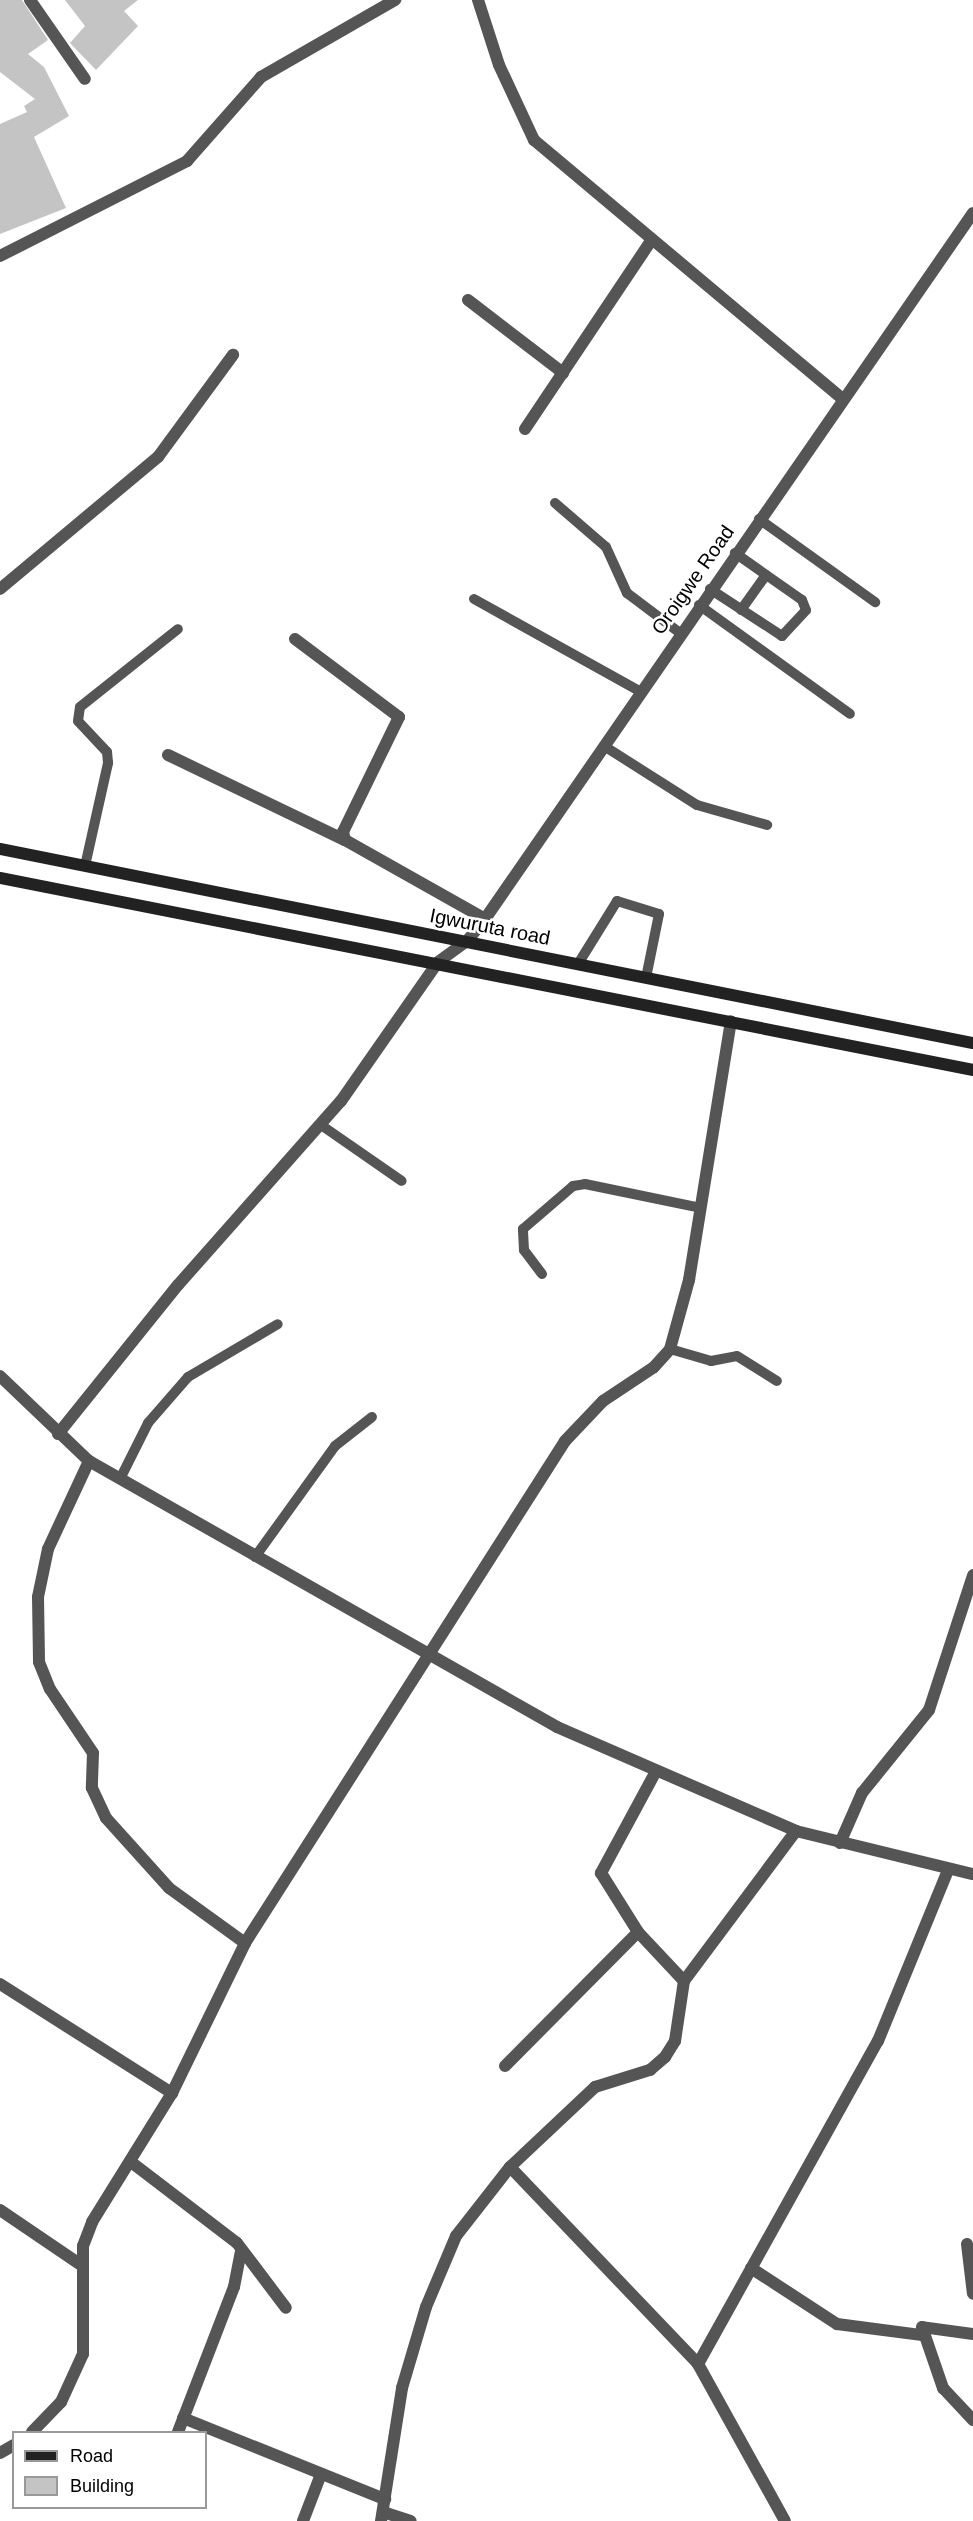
<!DOCTYPE html>
<html>
<head>
<meta charset="utf-8">
<style>
  body { margin:0 }
  #map { position:relative; width:973px; height:2521px; overflow:hidden; background:#fff; font-family:Arial,sans-serif }
  div>[style] { position:absolute }
  .building>* { inset:0; background:#c4c4c4 }
  .service>* { height:10px; margin:-5px; padding:0 5px; transform-origin:5px; border-radius:5px; background:#555 }
  .minor>* { height:12px; margin:-6px; padding:0 6px; transform-origin:6px; border-radius:6px; background:#555 }
  .tertiary>* { height:12px; margin:-6px; padding:0 6px; transform-origin:6px; border-radius:6px; background:#555 }
  .secondary>* { height:12px; margin:-6px; padding:0 6px; transform-origin:6px; border-radius:6px; background:#222 }
  span { translate:-50% -50%; white-space:nowrap; text-align:center; line-height:1.15; -webkit-text-stroke:5px #fff; paint-order:stroke }
  .street-label { font-size:20px; color:#000 }
  .legend { position:absolute; left:12px; top:2431px; width:195px; height:78px; box-sizing:border-box; background:#fff; border:2px solid #999; margin:0; padding:8px 10px; list-style:none; font-size:18px; color:#000 }
  .legend li { display:flex; align-items:center; gap:12px; height:30px }
  .legend b { width:30px; border:2px solid #999 }
</style>
</head>
<body>
<div id="map">
  <div class="building">
    <i style="clip-path:polygon(0 0,22px 0,48px 40px,28px 54px,44px 67px,69px 116px,34px 137px,66px 208px,0 234px,0 124px,27px 112px,24px 106px,35px 99px,0 72px)"></i>
    <i style="clip-path:polygon(65px 0,138px 0,124px 11px,138px 26px,96px 70px,70px 43px,85px 26px)"></i>
  </div>
  <div class="service">
    <i style="left:555px;top:503px;width:67px;rotate:40.8deg"></i>
    <i style="left:606px;top:547px;width:51px;rotate:65.5deg"></i>
    <i style="left:627px;top:593px;width:66px;rotate:37deg"></i>
    <i style="left:759px;top:519px;width:143px;rotate:35.6deg"></i>
    <i style="left:710px;top:589px;width:86px;rotate:33.1deg"></i>
    <i style="left:782px;top:636px;width:35px;rotate:-47deg"></i>
    <i style="left:806px;top:610px;width:11px;rotate:-112deg"></i>
    <i style="left:802px;top:600px;width:82px;rotate:-145deg"></i>
    <i style="left:474px;top:599px;width:189px;rotate:29.1deg"></i>
    <i style="left:699px;top:605px;width:186px;rotate:35.8deg"></i>
    <i style="left:741px;top:610px;width:43px;rotate:-54.5deg"></i>
    <i style="left:604px;top:746px;width:110px;rotate:32.4deg"></i>
    <i style="left:697px;top:805px;width:73px;rotate:15.9deg"></i>
    <i style="left:85px;top:866px;width:106px;rotate:-77.4deg"></i>
    <i style="left:108px;top:763px;width:11px;rotate:-95deg"></i>
    <i style="left:107px;top:752px;width:42px;rotate:-133.1deg"></i>
    <i style="left:78px;top:721px;width:14px;rotate:-82deg"></i>
    <i style="left:80px;top:707px;width:125px;rotate:-38.5deg"></i>
    <i style="left:578px;top:964px;width:74px;rotate:-58.2deg"></i>
    <i style="left:617px;top:901px;width:44px;rotate:17.2deg"></i>
    <i style="left:659px;top:914px;width:65px;rotate:101.5deg"></i>
    <i style="left:321px;top:1125px;width:98px;rotate:34.7deg"></i>
    <i style="left:542px;top:1274px;width:30px;rotate:-127deg"></i>
    <i style="left:524px;top:1250px;width:21px;rotate:-93deg"></i>
    <i style="left:523px;top:1229px;width:66px;rotate:-40.7deg"></i>
    <i style="left:573px;top:1186px;width:12px;rotate:-9deg"></i>
    <i style="left:585px;top:1184px;width:118px;rotate:11.7deg"></i>
    <i style="left:670px;top:1349px;width:43px;rotate:16.3deg"></i>
    <i style="left:711px;top:1361px;width:26px;rotate:-11deg"></i>
    <i style="left:737px;top:1356px;width:47px;rotate:32deg"></i>
    <i style="left:120px;top:1479px;width:63px;rotate:-63.4deg"></i>
    <i style="left:148px;top:1423px;width:61px;rotate:-49deg"></i>
    <i style="left:188px;top:1377px;width:104px;rotate:-30.5deg"></i>
    <i style="left:255px;top:1557px;width:137px;rotate:-54.2deg"></i>
    <i style="left:335px;top:1446px;width:47px;rotate:-38.1deg"></i>
  </div>
  <div class="minor">
    <i style="left:30px;top:0;width:96px;rotate:55.2deg"></i>
    <i style="left:478px;top:0;width:68px;rotate:72.1deg"></i>
    <i style="left:499px;top:65px;width:83px;rotate:65deg"></i>
    <i style="left:534px;top:140px;width:402px;rotate:40deg"></i>
    <i style="left:0;top:256px;width:210px;rotate:-26.9deg"></i>
    <i style="left:187px;top:161px;width:112px;rotate:-48.6deg"></i>
    <i style="left:261px;top:77px;width:155px;rotate:-29.9deg"></i>
    <i style="left:468px;top:300px;width:120px;rotate:37.5deg"></i>
    <i style="left:525px;top:429px;width:226px;rotate:-56.2deg"></i>
    <i style="left:0;top:589px;width:206px;rotate:-39.9deg"></i>
    <i style="left:158px;top:457px;width:127px;rotate:-53.7deg"></i>
    <i style="left:295px;top:639px;width:130px;rotate:36.9deg"></i>
    <i style="left:399px;top:717px;width:128px;rotate:116deg"></i>
    <i style="left:343px;top:832px;width:8px;rotate:76deg"></i>
    <i style="left:345px;top:840px;width:161px;rotate:29.4deg"></i>
    <i style="left:168px;top:755px;width:196px;rotate:25.7deg"></i>
    <i style="left:0;top:1376px;width:123px;rotate:43.7deg"></i>
    <i style="left:89px;top:1461px;width:538px;rotate:29.61deg"></i>
    <i style="left:557px;top:1727px;width:261px;rotate:23.5deg"></i>
    <i style="left:796px;top:1831px;width:182px;rotate:13.7deg"></i>
    <i style="left:58px;top:1434px;width:191px;rotate:-51.2deg"></i>
    <i style="left:178px;top:1285px;width:246px;rotate:-48.5deg"></i>
    <i style="left:341px;top:1101px;width:169px;rotate:-55.1deg"></i>
    <i style="left:89px;top:1461px;width:97px;rotate:115deg"></i>
    <i style="left:48px;top:1549px;width:49px;rotate:101.8deg"></i>
    <i style="left:38px;top:1597px;width:65px;rotate:89.1deg"></i>
    <i style="left:39px;top:1662px;width:29px;rotate:68deg"></i>
    <i style="left:50px;top:1689px;width:77px;rotate:56.1deg"></i>
    <i style="left:93px;top:1753px;width:35px;rotate:92deg"></i>
    <i style="left:92px;top:1788px;width:33px;rotate:65deg"></i>
    <i style="left:106px;top:1818px;width:94px;rotate:48deg"></i>
    <i style="left:169px;top:1888px;width:94px;rotate:35.9deg"></i>
    <i style="left:655px;top:1773px;width:114px;rotate:118.4deg"></i>
    <i style="left:601px;top:1873px;width:70px;rotate:57.9deg"></i>
    <i style="left:638px;top:1932px;width:67px;rotate:46.8deg"></i>
    <i style="left:840px;top:1843px;width:55px;rotate:-66.3deg"></i>
    <i style="left:862px;top:1793px;width:107px;rotate:-51.1deg"></i>
    <i style="left:929px;top:1710px;width:142px;rotate:-71.9deg"></i>
    <i style="left:0;top:1984px;width:204px;rotate:32.4deg"></i>
    <i style="left:505px;top:2066px;width:189px;rotate:-45.2deg"></i>
    <i style="left:131px;top:2162px;width:133px;rotate:37.4deg"></i>
    <i style="left:237px;top:2243px;width:81px;rotate:53deg"></i>
    <i style="left:510px;top:2167px;width:272px;rotate:46.3deg"></i>
    <i style="left:698px;top:2364px;width:179px;rotate:61deg"></i>
    <i style="left:0;top:2210px;width:98px;rotate:34.2deg"></i>
    <i style="left:967px;top:2244px;width:50px;rotate:83.2deg"></i>
    <i style="left:751px;top:2268px;width:103px;rotate:33.1deg"></i>
    <i style="left:837px;top:2324px;width:86px;rotate:7.4deg"></i>
    <i style="left:973px;top:2334px;width:51px;rotate:-172.2deg"></i>
    <i style="left:922px;top:2327px;width:65px;rotate:71deg"></i>
    <i style="left:943px;top:2388px;width:44px;rotate:46.8deg"></i>
    <i style="left:698px;top:2364px;width:370px;rotate:-60.9deg"></i>
    <i style="left:878px;top:2041px;width:185px;rotate:-67.7deg"></i>
    <i style="left:183px;top:2418px;width:218px;rotate:21.9deg"></i>
    <i style="left:32px;top:2432px;width:42px;rotate:-46deg"></i>
    <i style="left:61px;top:2402px;width:53px;rotate:-65.4deg"></i>
    <i style="left:83px;top:2354px;width:108px;rotate:-90deg"></i>
    <i style="left:83px;top:2246px;width:26px;rotate:-69deg"></i>
    <i style="left:92px;top:2222px;width:152px;rotate:-58.2deg"></i>
    <i style="left:172px;top:2093px;width:167px;rotate:-64deg"></i>
    <i style="left:245px;top:1943px;width:595px;rotate:-57.48deg"></i>
    <i style="left:565px;top:1441px;width:55px;rotate:-46.5deg"></i>
    <i style="left:603px;top:1401px;width:61px;rotate:-33.7deg"></i>
    <i style="left:654px;top:1367px;width:24px;rotate:-48deg"></i>
    <i style="left:670px;top:1349px;width:72px;rotate:-74.6deg"></i>
    <i style="left:689px;top:1280px;width:262px;rotate:-80.8deg"></i>
    <i style="left:178px;top:2432px;width:155px;rotate:-68.9deg"></i>
    <i style="left:234px;top:2287px;width:36px;rotate:-79deg"></i>
    <i style="left:0;top:2453px;width:16px;rotate:-30deg"></i>
    <i style="left:383px;top:2512px;width:29px;rotate:18deg"></i>
    <i style="left:303px;top:2521px;width:50px;rotate:-69deg"></i>
    <i style="left:381px;top:2521px;width:135px;rotate:-81deg"></i>
    <i style="left:402px;top:2388px;width:84px;rotate:-73.5deg"></i>
    <i style="left:426px;top:2307px;width:77px;rotate:-67.1deg"></i>
    <i style="left:456px;top:2236px;width:88px;rotate:-52deg"></i>
    <i style="left:510px;top:2167px;width:117px;rotate:-43.3deg"></i>
    <i style="left:595px;top:2087px;width:58px;rotate:-17.2deg"></i>
    <i style="left:650px;top:2070px;width:20px;rotate:-41deg"></i>
    <i style="left:665px;top:2057px;width:19px;rotate:-58deg"></i>
    <i style="left:675px;top:2041px;width:61px;rotate:-81.5deg"></i>
    <i style="left:684px;top:1981px;width:187px;rotate:-53.3deg"></i>
  </div>
  <div class="tertiary">
    <i style="left:438px;top:962px;width:34px;rotate:-36deg"></i>
    <i style="left:466px;top:942px;width:30px;rotate:-50deg"></i>
    <i style="left:485px;top:919px;width:858px;rotate:-55.35deg"></i>
  </div>
  <div class="secondary">
    <i style="left:0;top:849px;width:992px;rotate:11.28deg"></i>
    <i style="left:0;top:878px;width:992px;rotate:11.16deg"></i>
  </div>
  <div class="street-label">
    <span style="left:693px;top:580px;rotate:-55deg">Oroigwe Road</span>
    <span style="left:490px;top:927px;rotate:11deg">Igwuruta road</span>
  </div>
  <ul class="legend">
  <li><b style="height:8px;background:#222"></b>Road</li>
  <li><b style="height:16px;background:#c4c4c4"></b>Building</li>
  </ul>
</div>
</body>
</html>
